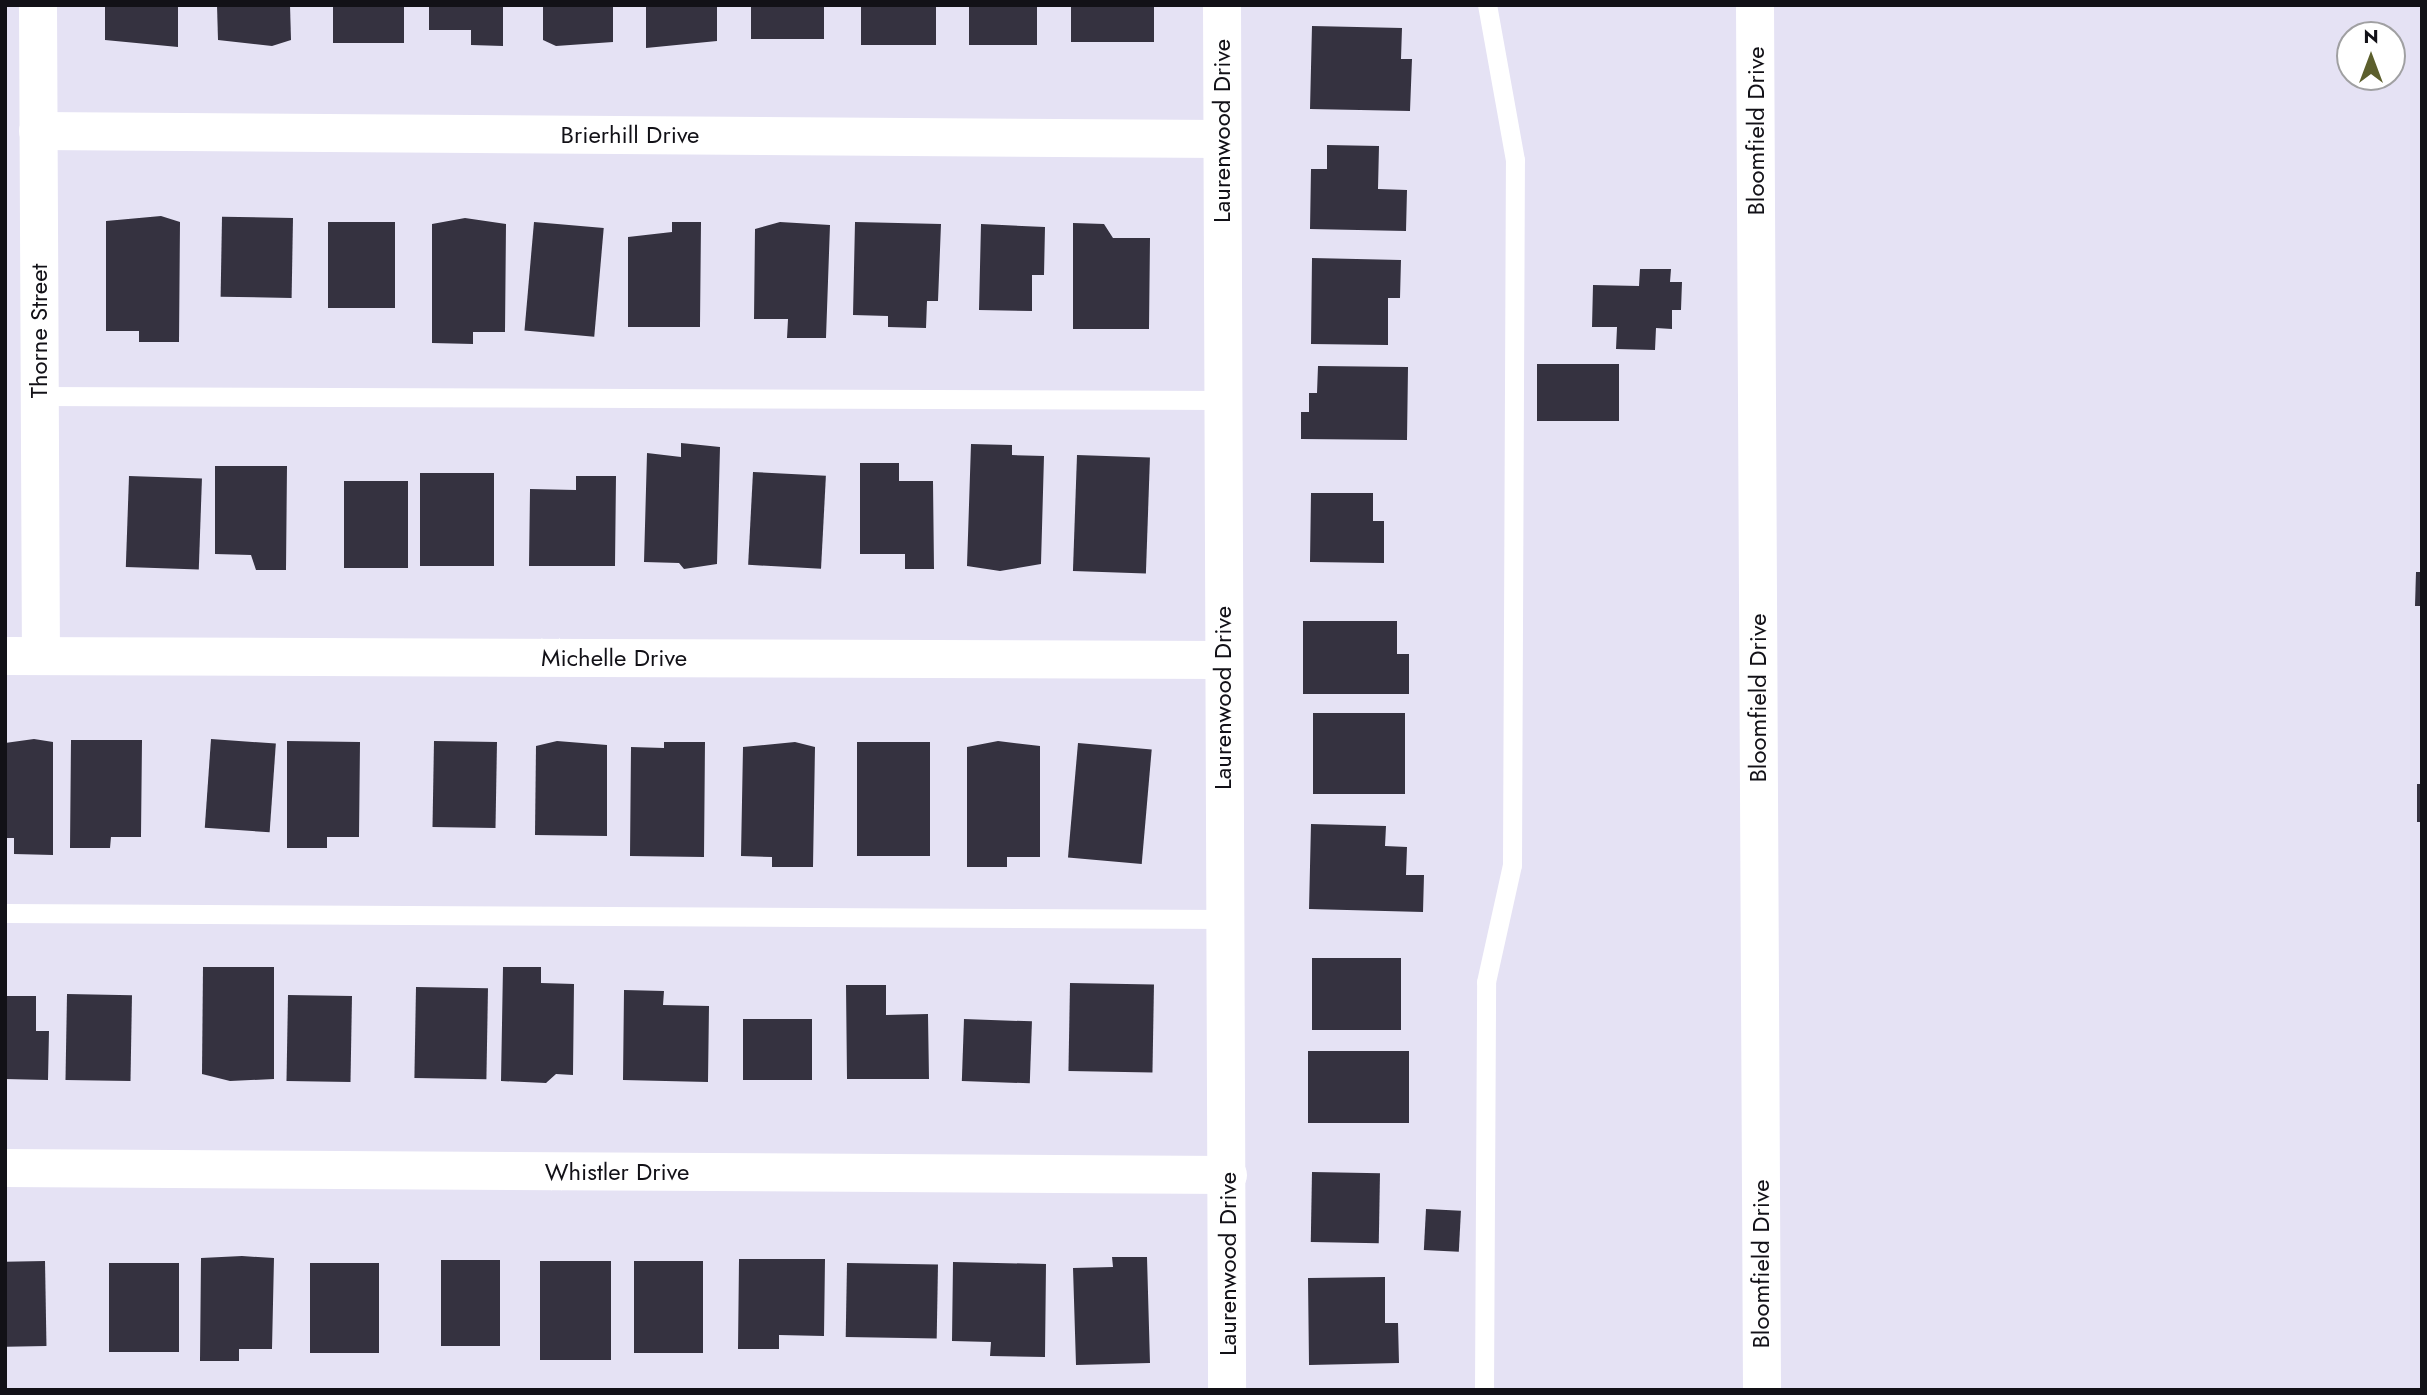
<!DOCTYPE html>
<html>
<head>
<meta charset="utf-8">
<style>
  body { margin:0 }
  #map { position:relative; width:2427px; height:1395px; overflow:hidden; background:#e5e2f4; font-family:Jost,sans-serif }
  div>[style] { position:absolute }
  .building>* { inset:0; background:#353240; transform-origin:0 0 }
  .service>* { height:19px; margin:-9.5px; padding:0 9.5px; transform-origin:9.5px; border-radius:9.5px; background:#fff }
  .minor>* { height:38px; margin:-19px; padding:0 19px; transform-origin:19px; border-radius:19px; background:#fff }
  span { translate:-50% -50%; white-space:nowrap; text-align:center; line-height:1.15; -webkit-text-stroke:7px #fff; paint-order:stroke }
  .street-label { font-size:24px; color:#121117 }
  .frame { position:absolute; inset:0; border:7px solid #121117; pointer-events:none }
  .north { position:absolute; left:2336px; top:21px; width:70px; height:70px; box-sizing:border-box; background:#fff; border:2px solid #a0a0a2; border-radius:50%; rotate:0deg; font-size:19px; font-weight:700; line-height:28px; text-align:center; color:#121117 }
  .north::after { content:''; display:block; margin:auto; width:24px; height:32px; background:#5c5f2d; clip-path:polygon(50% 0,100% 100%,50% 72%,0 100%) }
</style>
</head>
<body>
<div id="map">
  <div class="building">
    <i style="clip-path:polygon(105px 5px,178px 5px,178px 47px,105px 40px)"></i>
    <i style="clip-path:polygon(217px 5px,290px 5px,291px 40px,272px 46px,218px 40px)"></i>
    <i style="left:333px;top:5px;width:71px;height:38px"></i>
    <i style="clip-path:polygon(429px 5px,503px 5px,503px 46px,471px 45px,471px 30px,429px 30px)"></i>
    <i style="clip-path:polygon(543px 5px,613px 5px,613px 42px,556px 46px,543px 40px)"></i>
    <i style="clip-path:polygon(646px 5px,717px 5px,717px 41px,646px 48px)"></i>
    <i style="left:751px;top:5px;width:73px;height:34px"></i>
    <i style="left:861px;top:5px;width:75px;height:40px"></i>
    <i style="left:969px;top:5px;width:68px;height:40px"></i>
    <i style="left:1071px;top:5px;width:83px;height:37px"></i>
    <i style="clip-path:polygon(1312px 26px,1402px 28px,1401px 59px,1412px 59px,1410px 111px,1310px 109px)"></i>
    <i style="clip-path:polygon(1327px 145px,1379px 146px,1378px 189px,1407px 190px,1406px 231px,1310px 229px,1311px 169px,1327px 169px)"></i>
    <i style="clip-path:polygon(161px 216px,180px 222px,179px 342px,139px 342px,139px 331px,106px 331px,106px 221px)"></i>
    <i style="left:293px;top:218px;width:80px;height:71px;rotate:91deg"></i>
    <i style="clip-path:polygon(465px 218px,506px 224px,505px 332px,473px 332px,473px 344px,432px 343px,432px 224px)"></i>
    <i style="left:328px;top:222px;width:67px;height:86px"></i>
    <i style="left:534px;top:222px;width:70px;height:109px;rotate:5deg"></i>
    <i style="clip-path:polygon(672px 222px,701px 222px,700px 327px,628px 327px,628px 237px,672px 232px)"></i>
    <i style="clip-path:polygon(780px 222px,830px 225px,826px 338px,787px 338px,788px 319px,754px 319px,755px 229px)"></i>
    <i style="clip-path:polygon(855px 222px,941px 224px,938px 301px,927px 301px,926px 328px,888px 327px,888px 316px,853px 315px)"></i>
    <i style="clip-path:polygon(1073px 223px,1104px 224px,1113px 238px,1150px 238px,1149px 329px,1073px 329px)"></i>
    <i style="clip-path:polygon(981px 224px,1045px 227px,1044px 275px,1032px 275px,1032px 311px,979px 310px)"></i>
    <i style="clip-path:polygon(1312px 258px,1401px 260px,1400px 298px,1388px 298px,1388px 345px,1311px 344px)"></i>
    <i style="clip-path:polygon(1640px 269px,1671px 269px,1670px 282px,1682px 282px,1681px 310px,1672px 310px,1672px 329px,1656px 328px,1655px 350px,1616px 349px,1617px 327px,1592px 327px,1593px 285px,1639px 286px)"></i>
    <i style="left:1537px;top:364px;width:82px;height:57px"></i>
    <i style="clip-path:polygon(1318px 366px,1408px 367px,1407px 440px,1301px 439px,1301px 412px,1309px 412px,1309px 393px,1317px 393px)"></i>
    <i style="clip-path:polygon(681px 443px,720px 447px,717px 564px,684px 569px,679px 563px,644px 562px,647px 453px,681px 457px)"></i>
    <i style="clip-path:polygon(971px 444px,1012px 445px,1012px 455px,1044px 456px,1041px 564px,1000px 571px,967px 566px)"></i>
    <i style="left:1077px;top:455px;width:73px;height:116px;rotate:2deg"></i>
    <i style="clip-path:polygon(860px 463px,899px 463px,899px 481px,933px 481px,934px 569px,905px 569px,905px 554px,860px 554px)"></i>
    <i style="clip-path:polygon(215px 466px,287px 466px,286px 570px,256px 570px,251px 555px,215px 554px)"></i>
    <i style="left:753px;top:472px;width:73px;height:93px;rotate:3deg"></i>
    <i style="left:420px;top:473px;width:74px;height:93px"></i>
    <i style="left:129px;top:476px;width:73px;height:91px;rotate:2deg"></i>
    <i style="clip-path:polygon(576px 476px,616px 476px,615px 566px,529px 566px,530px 489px,576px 490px)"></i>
    <i style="left:344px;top:481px;width:64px;height:87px"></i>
    <i style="clip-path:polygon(1311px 493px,1373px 493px,1373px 521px,1384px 521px,1384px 563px,1310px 562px)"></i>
    <i style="clip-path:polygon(2416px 572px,2422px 572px,2422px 606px,2415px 606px)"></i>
    <i style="clip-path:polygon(1303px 621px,1397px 621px,1397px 654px,1409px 654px,1409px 694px,1303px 694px)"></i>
    <i style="left:1313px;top:713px;width:92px;height:81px"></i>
    <i style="clip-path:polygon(34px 739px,53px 742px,53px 855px,14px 854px,14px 838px,5px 838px,5px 743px)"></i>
    <i style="left:211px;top:739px;width:65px;height:89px;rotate:4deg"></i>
    <i style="clip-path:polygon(71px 740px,142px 740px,141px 837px,111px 837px,110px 848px,70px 848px)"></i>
    <i style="clip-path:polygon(287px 741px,360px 742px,359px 837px,327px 837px,327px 848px,287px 848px)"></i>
    <i style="left:434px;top:741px;width:63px;height:86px;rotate:1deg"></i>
    <i style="clip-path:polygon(557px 741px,607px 745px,607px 836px,535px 835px,536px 746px)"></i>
    <i style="clip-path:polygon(998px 741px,1040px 746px,1040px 857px,1007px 857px,1007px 867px,967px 867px,967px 747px)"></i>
    <i style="clip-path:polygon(664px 742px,705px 742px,704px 857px,630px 856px,631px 747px,664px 748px)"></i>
    <i style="clip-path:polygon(795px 742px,815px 747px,813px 867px,772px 867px,772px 857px,741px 856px,743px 747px)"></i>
    <i style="left:857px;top:742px;width:73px;height:114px"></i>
    <i style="left:1078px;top:743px;width:74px;height:115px;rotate:5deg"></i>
    <i style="left:2417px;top:784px;width:5px;height:38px"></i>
    <i style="clip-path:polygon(1311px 824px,1386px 826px,1385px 846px,1407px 847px,1406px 875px,1424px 875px,1423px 912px,1309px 909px)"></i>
    <i style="left:1312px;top:958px;width:89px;height:72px"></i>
    <i style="clip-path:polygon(203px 967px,274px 967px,274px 1079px,230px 1081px,202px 1074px)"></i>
    <i style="clip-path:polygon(503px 967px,541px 967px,541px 983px,574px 984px,573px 1075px,556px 1074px,546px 1083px,501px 1081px)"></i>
    <i style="left:1070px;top:983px;width:84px;height:88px;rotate:1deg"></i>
    <i style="clip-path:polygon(846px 985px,886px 985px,886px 1015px,928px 1014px,929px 1079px,847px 1079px)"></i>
    <i style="left:416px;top:987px;width:72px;height:91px;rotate:1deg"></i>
    <i style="clip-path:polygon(624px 990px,664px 991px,663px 1005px,709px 1006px,708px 1082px,623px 1080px)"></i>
    <i style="left:67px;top:994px;width:65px;height:86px;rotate:1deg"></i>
    <i style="left:288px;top:995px;width:64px;height:86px;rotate:1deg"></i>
    <i style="clip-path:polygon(5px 996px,36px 996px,36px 1031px,49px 1031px,48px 1080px,5px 1079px)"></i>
    <i style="left:743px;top:1019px;width:69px;height:61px"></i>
    <i style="left:964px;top:1019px;width:68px;height:62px;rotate:2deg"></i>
    <i style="left:1308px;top:1051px;width:101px;height:72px"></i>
    <i style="left:1312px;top:1172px;width:68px;height:70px;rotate:1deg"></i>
    <i style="left:1426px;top:1209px;width:35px;height:41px;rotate:3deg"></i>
    <i style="clip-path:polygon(242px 1256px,274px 1258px,272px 1349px,239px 1349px,239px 1361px,200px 1361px,201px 1258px)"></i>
    <i style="clip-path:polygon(1112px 1257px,1147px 1257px,1150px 1363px,1076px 1365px,1073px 1268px,1113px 1267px)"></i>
    <i style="clip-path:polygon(739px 1259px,825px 1259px,824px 1336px,779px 1335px,779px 1349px,738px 1349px)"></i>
    <i style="left:441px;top:1260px;width:59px;height:86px"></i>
    <i style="left:45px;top:1261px;width:85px;height:40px;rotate:89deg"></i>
    <i style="left:540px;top:1261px;width:71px;height:99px"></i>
    <i style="left:634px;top:1261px;width:69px;height:92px"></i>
    <i style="clip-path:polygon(953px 1262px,1046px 1264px,1045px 1357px,990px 1356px,991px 1342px,952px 1341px)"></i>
    <i style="left:109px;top:1263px;width:70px;height:89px"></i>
    <i style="left:310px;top:1263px;width:69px;height:90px"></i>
    <i style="left:847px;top:1263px;width:91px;height:74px;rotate:1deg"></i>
    <i style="clip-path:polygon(1385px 1277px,1385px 1323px,1398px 1323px,1399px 1363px,1309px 1365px,1308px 1278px)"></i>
  </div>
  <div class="service">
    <i style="left:39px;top:396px;width:1183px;rotate:0.19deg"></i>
    <i style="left:5px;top:913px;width:1220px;rotate:0.28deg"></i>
    <i style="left:1484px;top:1390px;width:408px;rotate:-89.7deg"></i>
    <i style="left:1486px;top:982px;width:120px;rotate:-77.5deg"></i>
    <i style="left:1512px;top:865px;width:705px;rotate:-89.76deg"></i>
    <i style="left:1515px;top:160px;width:158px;rotate:-100.2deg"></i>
  </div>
  <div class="minor">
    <i style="left:38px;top:5px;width:651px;rotate:89.74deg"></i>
    <i style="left:1222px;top:5px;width:1385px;rotate:89.79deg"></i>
    <i style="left:1755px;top:5px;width:1385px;rotate:89.71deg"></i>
    <i style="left:38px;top:131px;width:1184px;rotate:0.39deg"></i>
    <i style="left:5px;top:656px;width:1217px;rotate:0.19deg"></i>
    <i style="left:5px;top:1168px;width:1223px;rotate:0.33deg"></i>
  </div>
  <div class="street-label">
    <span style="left:1222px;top:131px;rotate:-90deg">Laurenwood Drive</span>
    <span style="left:1756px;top:131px;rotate:-90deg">Bloomfield Drive</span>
    <span style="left:630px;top:135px">Brierhill Drive</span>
    <span style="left:39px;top:331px;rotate:-90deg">Thorne Street</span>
    <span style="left:614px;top:658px">Michelle Drive</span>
    <span style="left:1223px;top:698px;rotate:-90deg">Laurenwood Drive</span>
    <span style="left:1758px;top:698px;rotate:-90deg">Bloomfield Drive</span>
    <span style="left:617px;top:1172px">Whistler Drive</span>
    <span style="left:1228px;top:1264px;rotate:-90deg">Laurenwood Drive</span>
    <span style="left:1761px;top:1264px;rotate:-90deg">Bloomfield Drive</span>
  </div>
  <div class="frame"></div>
  <div class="north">N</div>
</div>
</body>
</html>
